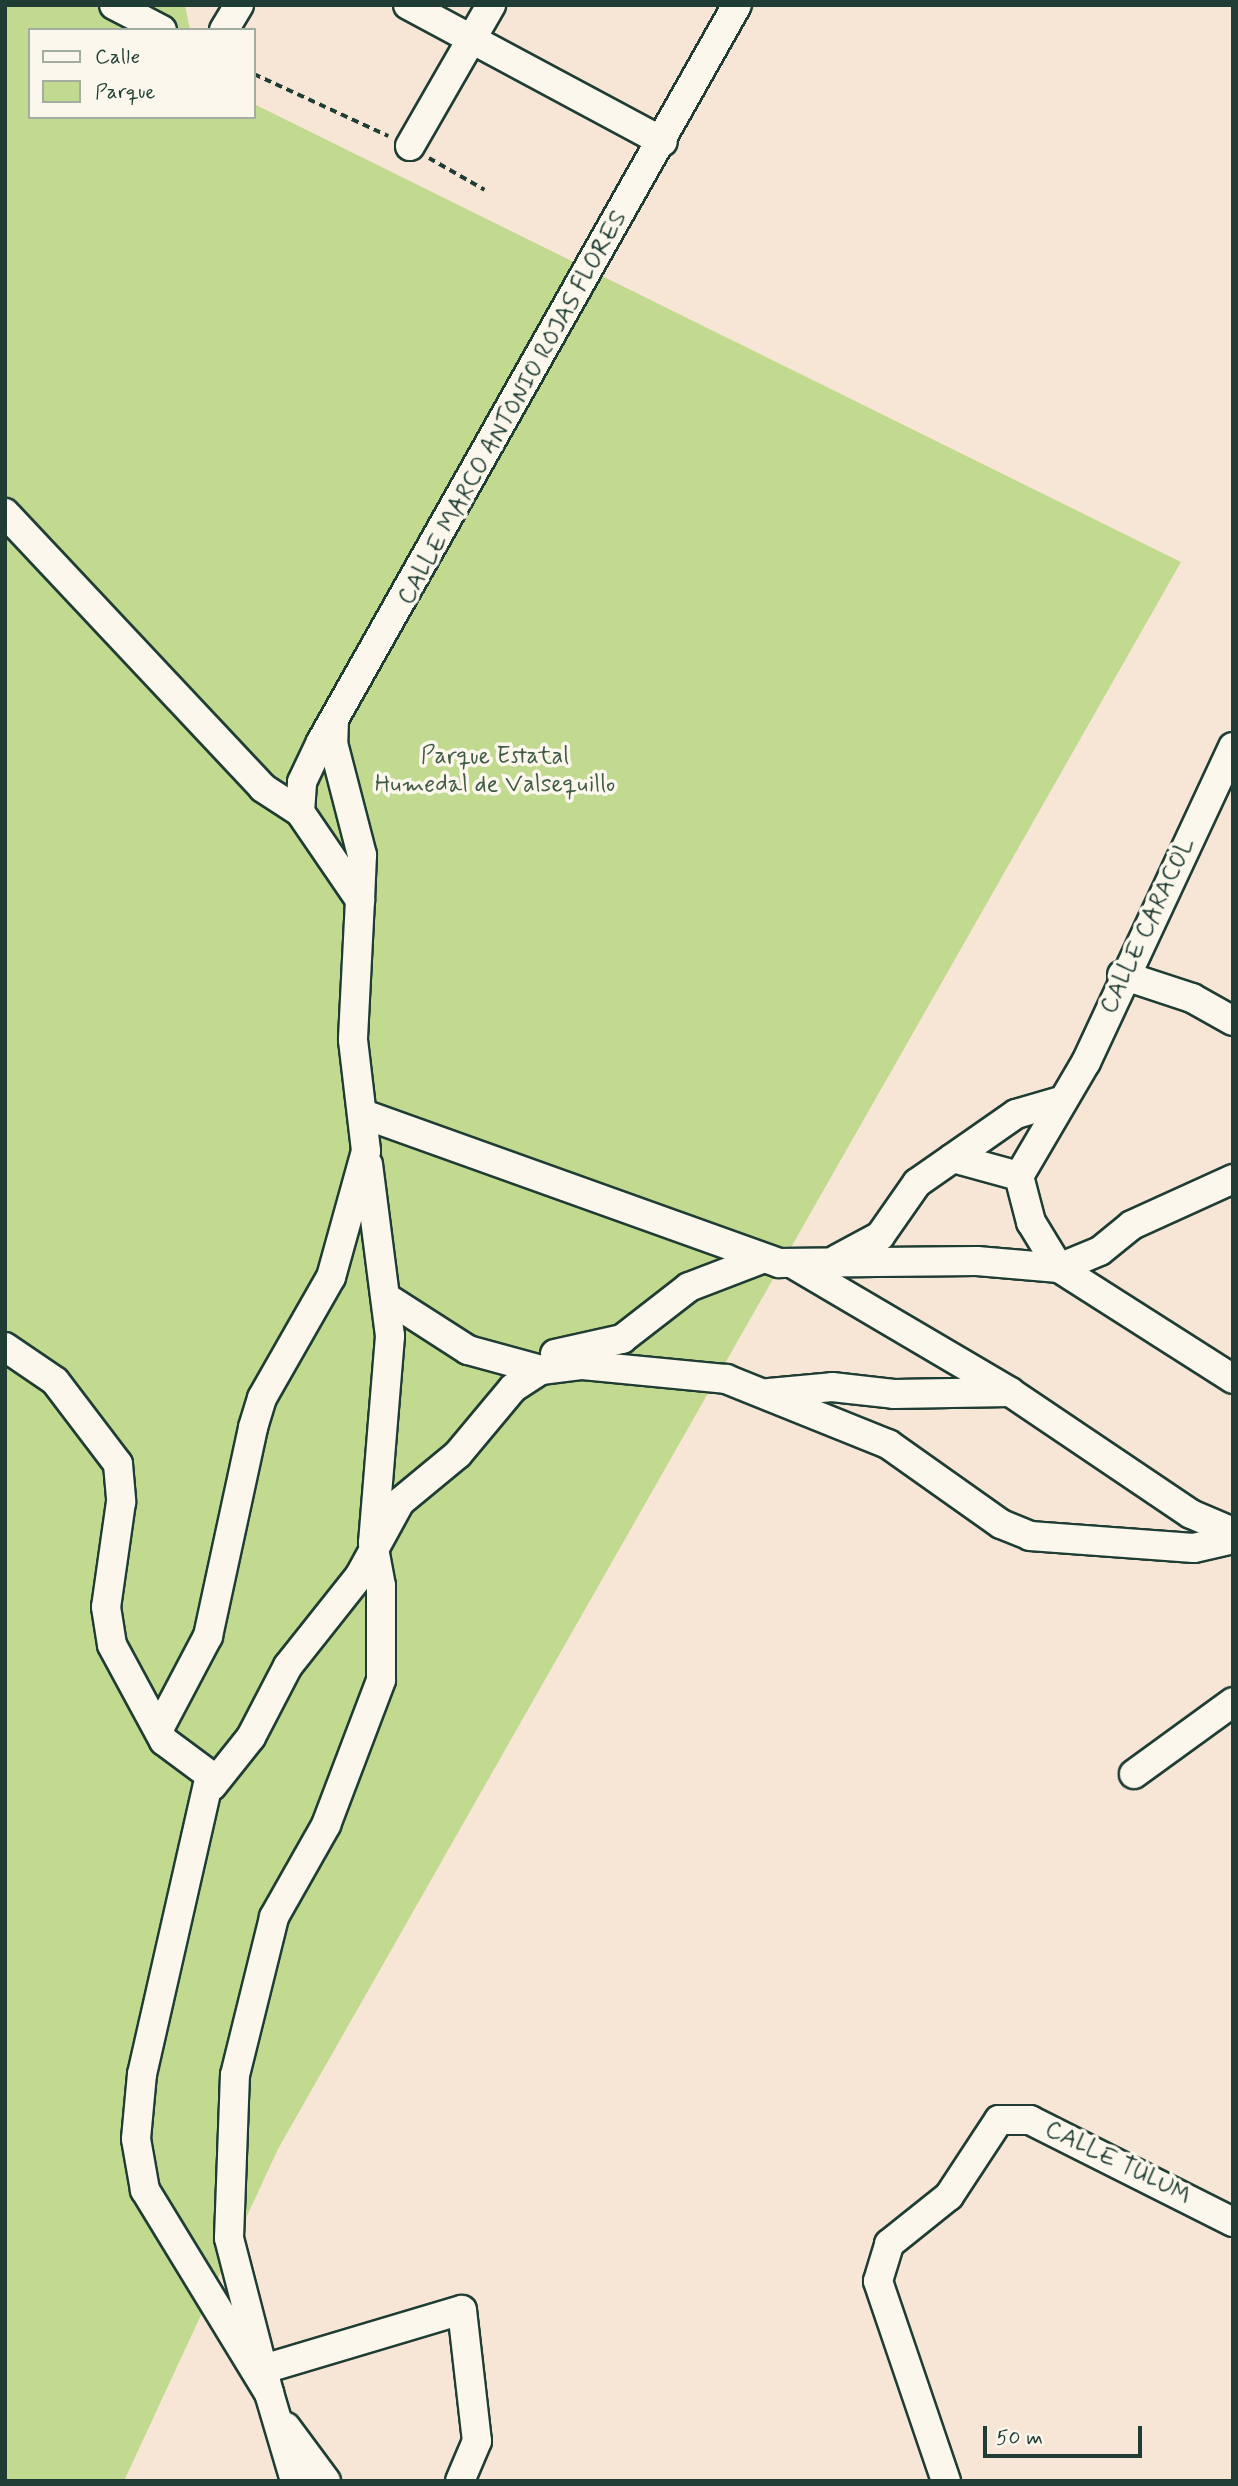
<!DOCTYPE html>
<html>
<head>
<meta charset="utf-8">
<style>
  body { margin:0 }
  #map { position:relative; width:1238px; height:2486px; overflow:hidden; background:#f7e6d5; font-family:Mynerve,sans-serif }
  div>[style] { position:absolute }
  .green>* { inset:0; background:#c2da90 }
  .path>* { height:3.5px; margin-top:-1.75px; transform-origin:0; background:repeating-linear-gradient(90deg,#1f3d34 0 7px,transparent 0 12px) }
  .roads { filter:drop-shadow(2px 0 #1f3d34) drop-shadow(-2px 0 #1f3d34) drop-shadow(0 2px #1f3d34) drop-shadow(0 -2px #1f3d34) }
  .minor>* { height:28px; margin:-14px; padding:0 14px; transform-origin:14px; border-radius:14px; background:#fbf7ec }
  span { translate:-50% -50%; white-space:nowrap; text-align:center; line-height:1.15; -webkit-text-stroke:7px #fbf7ec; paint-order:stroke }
  .street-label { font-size:24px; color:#1f3d34 }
  .park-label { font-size:24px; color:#405c46 }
  .frame { position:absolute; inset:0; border:7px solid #1f3d34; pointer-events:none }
  .legend { position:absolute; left:28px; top:28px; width:228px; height:91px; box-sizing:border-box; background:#fbf7ec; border:2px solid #a3ada2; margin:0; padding:9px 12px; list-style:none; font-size:21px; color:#1f3d34 }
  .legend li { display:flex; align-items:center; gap:14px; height:35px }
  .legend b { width:35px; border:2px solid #a3ada2 }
  .scale { position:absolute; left:983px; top:2426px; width:159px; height:32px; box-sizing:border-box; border:4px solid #1f3d34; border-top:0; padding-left:9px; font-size:21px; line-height:24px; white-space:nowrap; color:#1f3d34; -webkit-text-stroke:5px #fbf7ec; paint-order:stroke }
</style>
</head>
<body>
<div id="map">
  <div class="green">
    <i style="clip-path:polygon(5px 5px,185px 5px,190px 30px,30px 30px,30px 117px,254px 117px,254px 104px,1181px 562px,278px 2149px,124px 2481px,5px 2481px)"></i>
  </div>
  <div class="path">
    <i style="left:254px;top:74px;width:148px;rotate:24.8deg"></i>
    <i style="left:429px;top:158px;width:64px;rotate:29.7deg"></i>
  </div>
  <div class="roads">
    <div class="minor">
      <i style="left:114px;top:5px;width:54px;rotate:27.5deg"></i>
      <i style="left:408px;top:5px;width:289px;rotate:28.2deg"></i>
      <i style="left:224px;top:30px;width:29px;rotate:-59deg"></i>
      <i style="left:410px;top:146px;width:163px;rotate:-60.1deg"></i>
      <i style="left:5px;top:513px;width:377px;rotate:46.8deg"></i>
      <i style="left:263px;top:788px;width:44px;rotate:33deg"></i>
      <i style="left:300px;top:812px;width:107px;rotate:55.7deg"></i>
      <i style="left:360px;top:900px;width:140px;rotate:92.9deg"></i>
      <i style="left:353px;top:1040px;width:112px;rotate:83.3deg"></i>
      <i style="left:366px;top:1151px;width:131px;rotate:105.5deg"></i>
      <i style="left:331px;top:1277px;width:139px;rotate:119.7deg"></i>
      <i style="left:262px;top:1398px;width:31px;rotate:107deg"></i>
      <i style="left:253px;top:1428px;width:213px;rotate:102.2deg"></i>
      <i style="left:208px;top:1636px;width:105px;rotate:117.8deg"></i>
      <i style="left:334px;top:720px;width:23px;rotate:92deg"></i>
      <i style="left:333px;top:743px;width:116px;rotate:75.5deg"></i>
      <i style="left:362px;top:855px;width:45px;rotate:92.5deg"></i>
      <i style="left:1233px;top:747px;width:348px;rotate:115deg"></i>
      <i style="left:1086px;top:1062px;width:132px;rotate:120.4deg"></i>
      <i style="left:1019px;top:1176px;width:48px;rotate:75.4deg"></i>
      <i style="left:1031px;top:1222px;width:54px;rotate:58.7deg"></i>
      <i style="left:1059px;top:1268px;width:206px;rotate:32.5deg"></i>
      <i style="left:300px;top:812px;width:30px;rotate:-86deg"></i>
      <i style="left:302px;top:782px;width:44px;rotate:-64.6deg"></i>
      <i style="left:321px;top:742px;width:846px;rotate:-60.56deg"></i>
      <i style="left:1122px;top:975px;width:74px;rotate:18.2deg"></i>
      <i style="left:1192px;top:998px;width:47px;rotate:29.3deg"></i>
      <i style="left:363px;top:1114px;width:442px;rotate:19.7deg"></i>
      <i style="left:779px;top:1263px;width:198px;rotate:-0.6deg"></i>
      <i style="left:977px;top:1261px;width:82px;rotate:4.9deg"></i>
      <i style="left:1059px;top:1268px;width:44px;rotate:-22.5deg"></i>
      <i style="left:1100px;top:1251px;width:41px;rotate:-39.1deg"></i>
      <i style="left:1132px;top:1225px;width:111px;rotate:-24.5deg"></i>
      <i style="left:953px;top:1158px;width:68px;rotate:15.3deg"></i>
      <i style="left:837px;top:1259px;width:49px;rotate:-28.1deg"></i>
      <i style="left:880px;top:1236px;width:65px;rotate:-55.1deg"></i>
      <i style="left:917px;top:1183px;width:121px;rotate:-34.9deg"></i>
      <i style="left:1016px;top:1114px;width:43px;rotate:-16.3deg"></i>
      <i style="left:793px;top:1264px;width:252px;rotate:30.5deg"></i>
      <i style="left:1010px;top:1392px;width:218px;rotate:34deg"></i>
      <i style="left:1191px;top:1514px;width:46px;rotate:23.2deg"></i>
      <i style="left:387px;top:1298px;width:96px;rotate:32.7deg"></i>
      <i style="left:468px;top:1350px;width:76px;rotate:15.3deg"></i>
      <i style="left:5px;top:1347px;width:60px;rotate:34.2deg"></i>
      <i style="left:55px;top:1381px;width:104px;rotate:52.8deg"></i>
      <i style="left:118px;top:1464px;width:38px;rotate:85deg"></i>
      <i style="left:121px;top:1502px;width:106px;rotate:98.1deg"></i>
      <i style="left:106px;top:1607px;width:38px;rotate:81deg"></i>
      <i style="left:112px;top:1645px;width:109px;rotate:61.6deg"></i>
      <i style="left:164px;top:1741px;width:57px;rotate:36.5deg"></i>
      <i style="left:210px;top:1775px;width:307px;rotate:102.8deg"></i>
      <i style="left:142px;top:2074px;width:65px;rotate:95.3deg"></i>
      <i style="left:136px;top:2139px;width:52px;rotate:80deg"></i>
      <i style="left:145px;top:2190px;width:238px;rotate:58.6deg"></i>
      <i style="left:269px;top:2393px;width:92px;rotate:73.5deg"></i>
      <i style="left:555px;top:1354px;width:69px;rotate:-12.6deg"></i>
      <i style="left:622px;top:1339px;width:85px;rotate:-37.8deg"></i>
      <i style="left:689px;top:1287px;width:78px;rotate:-21deg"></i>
      <i style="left:769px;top:1393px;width:63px;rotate:-5.4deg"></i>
      <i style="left:832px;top:1387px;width:62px;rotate:6.4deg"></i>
      <i style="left:894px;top:1394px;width:116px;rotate:-1deg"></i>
      <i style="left:1134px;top:1774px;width:122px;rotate:-36deg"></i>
      <i style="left:212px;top:1786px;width:63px;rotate:-51.5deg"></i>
      <i style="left:251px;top:1737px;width:80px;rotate:-62.5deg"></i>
      <i style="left:288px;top:1666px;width:116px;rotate:-51.6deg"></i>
      <i style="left:360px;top:1575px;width:83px;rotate:-61.3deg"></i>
      <i style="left:400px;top:1502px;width:75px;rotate:-39.6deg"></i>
      <i style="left:458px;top:1454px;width:86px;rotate:-50.2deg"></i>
      <i style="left:513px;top:1388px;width:33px;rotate:-33deg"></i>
      <i style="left:541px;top:1370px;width:40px;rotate:-7.1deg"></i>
      <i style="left:581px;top:1365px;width:146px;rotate:5.5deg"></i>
      <i style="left:726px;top:1379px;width:175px;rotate:21.9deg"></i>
      <i style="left:888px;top:1444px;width:138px;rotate:35.3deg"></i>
      <i style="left:1001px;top:1524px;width:31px;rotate:22deg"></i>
      <i style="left:1030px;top:1536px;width:164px;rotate:4.2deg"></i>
      <i style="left:1194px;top:1548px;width:40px;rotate:-13deg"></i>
      <i style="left:267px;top:2368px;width:203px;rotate:-16.6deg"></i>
      <i style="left:462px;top:2310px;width:132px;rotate:83.5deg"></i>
      <i style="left:477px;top:2441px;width:43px;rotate:113deg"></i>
      <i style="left:269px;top:2393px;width:160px;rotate:-104.5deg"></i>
      <i style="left:229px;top:2238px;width:163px;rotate:-87.9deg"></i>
      <i style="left:235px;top:2075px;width:163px;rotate:-76.1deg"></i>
      <i style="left:274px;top:1917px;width:106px;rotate:-60.5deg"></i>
      <i style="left:326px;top:1825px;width:155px;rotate:-69.2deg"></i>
      <i style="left:381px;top:1680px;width:94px;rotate:-90deg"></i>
      <i style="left:381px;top:1586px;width:44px;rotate:-100.5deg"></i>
      <i style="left:373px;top:1543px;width:208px;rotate:-85.3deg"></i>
      <i style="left:390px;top:1336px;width:173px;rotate:-97.3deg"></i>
      <i style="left:286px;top:2427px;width:67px;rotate:53.5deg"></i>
      <i style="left:946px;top:2481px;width:211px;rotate:-108.8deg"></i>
      <i style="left:878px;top:2281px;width:39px;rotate:-73deg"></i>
      <i style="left:889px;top:2244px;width:77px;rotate:-38.7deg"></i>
      <i style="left:949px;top:2196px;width:91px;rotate:-56.7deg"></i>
      <i style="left:999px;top:2120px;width:31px"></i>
      <i style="left:1030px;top:2120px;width:227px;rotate:26.7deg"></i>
    </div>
  </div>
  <div class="street-label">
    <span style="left:513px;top:408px;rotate:-61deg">CALLE MARCO ANTONIO ROJAS FLORES</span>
    <span style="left:1148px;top:926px;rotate:-65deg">CALLE CARACOL</span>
    <span style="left:1118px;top:2163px;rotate:26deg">CALLE TULUM</span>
  </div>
  <div class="park-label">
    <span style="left:495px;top:771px">Parque Estatal<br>Humedal de Valsequillo</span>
  </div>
  <div class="frame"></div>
  <ul class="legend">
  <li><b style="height:9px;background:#fbf7ec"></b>Calle</li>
  <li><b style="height:19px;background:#c2da90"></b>Parque</li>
  </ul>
  <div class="scale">50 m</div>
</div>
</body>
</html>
